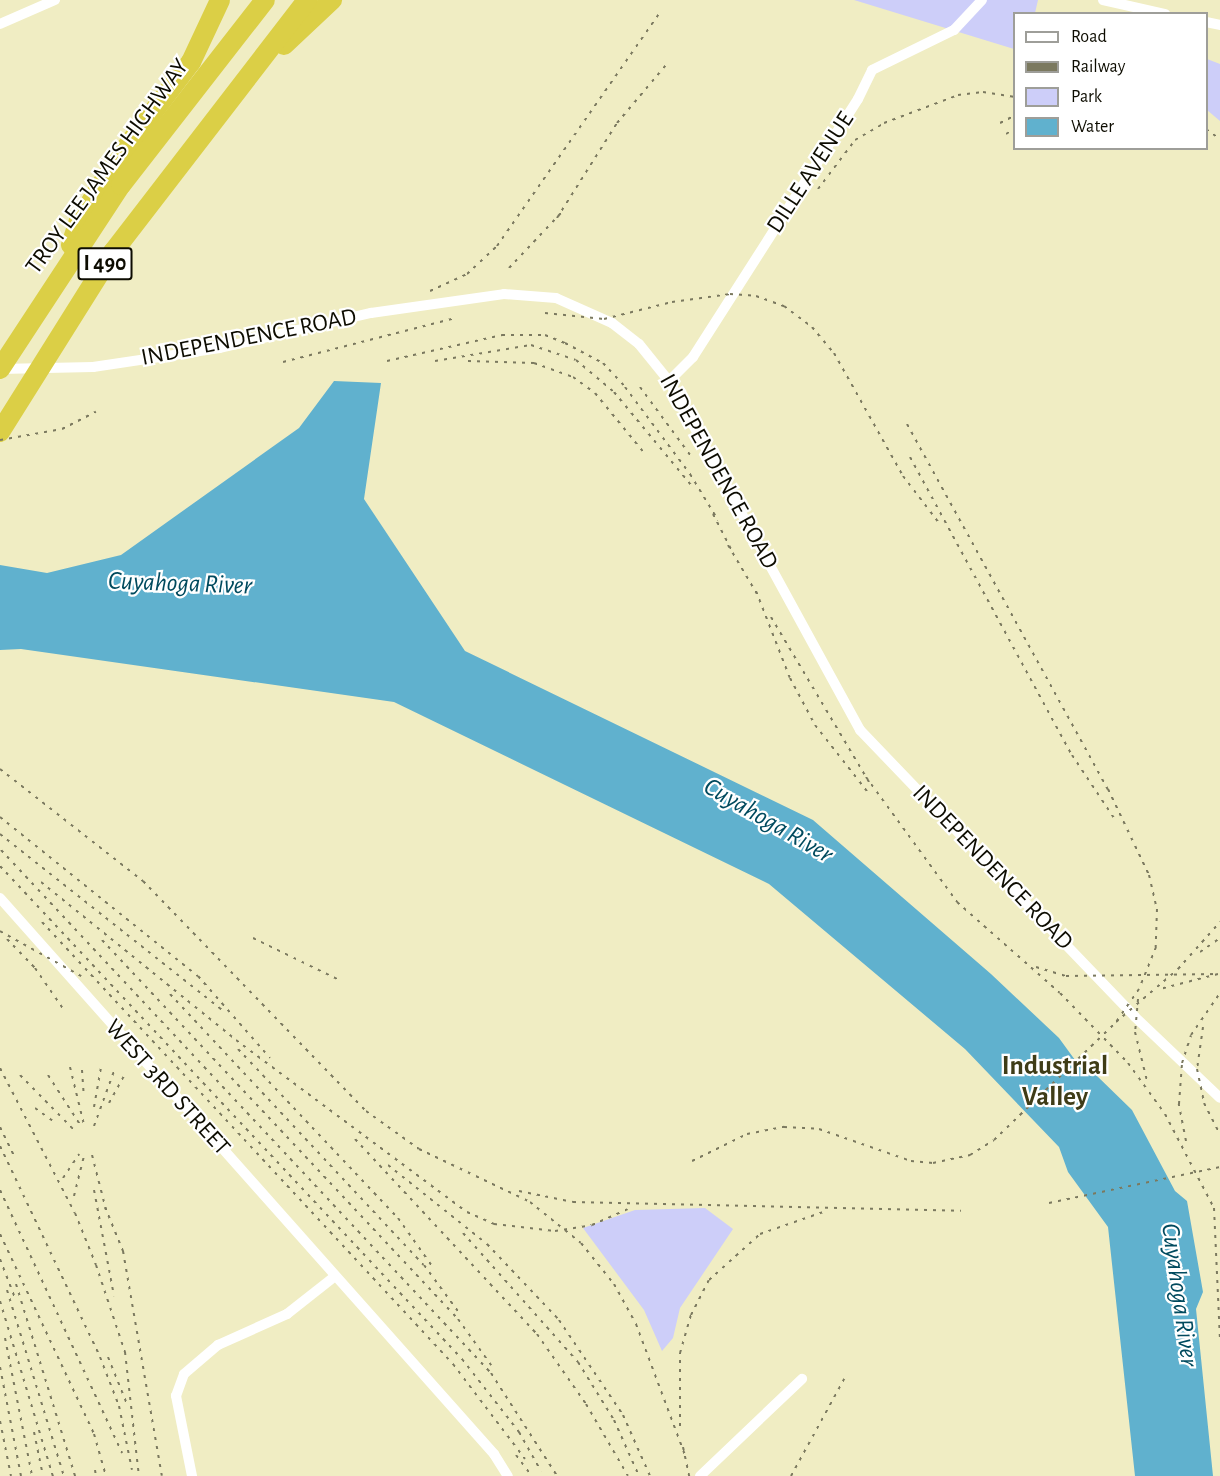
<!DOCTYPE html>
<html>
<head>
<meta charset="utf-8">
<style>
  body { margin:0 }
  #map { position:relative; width:1220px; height:1476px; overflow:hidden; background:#f0edc3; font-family:"Alegreya Sans",sans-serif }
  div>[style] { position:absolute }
  .green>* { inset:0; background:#cdcef9 }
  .water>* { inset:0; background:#60b1ce }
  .minor>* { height:10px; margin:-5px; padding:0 5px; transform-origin:5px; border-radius:5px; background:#fff }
  .motorway>* { height:20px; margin:-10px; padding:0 10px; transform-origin:10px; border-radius:10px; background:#dbcf46 }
  .rail>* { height:2px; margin-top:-1px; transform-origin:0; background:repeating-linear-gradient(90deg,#7b795f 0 3px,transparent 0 9px) }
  span { translate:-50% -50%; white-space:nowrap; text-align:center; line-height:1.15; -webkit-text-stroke:4.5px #fff; paint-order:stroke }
  .shield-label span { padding:2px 4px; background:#fff; border:2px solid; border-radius:4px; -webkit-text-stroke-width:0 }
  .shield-label { font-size:22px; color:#0d0c01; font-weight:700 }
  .street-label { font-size:24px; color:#0d0c01 }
  .water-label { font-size:26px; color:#004a5e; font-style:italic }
  .quarter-label { font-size:27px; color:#3f3c17; font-weight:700 }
  .legend { position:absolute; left:1013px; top:12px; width:195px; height:138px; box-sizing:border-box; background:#fff; border:2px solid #9e9e99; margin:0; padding:8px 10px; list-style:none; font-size:18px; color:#0d0c01 }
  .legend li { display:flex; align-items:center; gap:12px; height:30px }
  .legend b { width:30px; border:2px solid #9e9e99 }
</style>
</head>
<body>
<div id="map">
  <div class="green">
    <i style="clip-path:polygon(854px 0,1038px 0,1035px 13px,1014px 14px,1014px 49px)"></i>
    <i style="clip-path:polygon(1207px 59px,1220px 64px,1220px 121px,1207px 110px)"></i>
    <i style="clip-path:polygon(705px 1208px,733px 1229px,680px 1308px,673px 1338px,662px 1351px,644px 1310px,583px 1228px,635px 1210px)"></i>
  </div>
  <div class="water">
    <i style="clip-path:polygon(334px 381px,381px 383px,364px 499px,465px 651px,813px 820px,991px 974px,1059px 1038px,1083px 1071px,1095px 1074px,1132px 1110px,1175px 1191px,1187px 1201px,1203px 1292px,1196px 1309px,1213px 1476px,1135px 1476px,1108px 1227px,1068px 1172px,1059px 1147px,965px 1049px,769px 884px,394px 702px,21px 649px,0 650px,0 565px,47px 573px,121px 555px,299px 428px)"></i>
  </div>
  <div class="minor">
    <i style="left:1103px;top:0;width:64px;rotate:12.7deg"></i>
    <i style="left:1206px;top:22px;width:14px;rotate:12deg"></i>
    <i style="left:0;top:24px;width:60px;rotate:-23.6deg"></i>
    <i style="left:0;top:369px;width:93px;rotate:-1.2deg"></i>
    <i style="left:93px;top:367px;width:128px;rotate:-8.5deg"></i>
    <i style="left:220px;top:348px;width:155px;rotate:-13.1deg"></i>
    <i style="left:371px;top:313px;width:134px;rotate:-8.1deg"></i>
    <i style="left:504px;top:294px;width:52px;rotate:4.4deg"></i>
    <i style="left:556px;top:298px;width:61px;rotate:24.1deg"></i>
    <i style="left:612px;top:323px;width:34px;rotate:38deg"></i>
    <i style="left:639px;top:344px;width:48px;rotate:51deg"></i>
    <i style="left:669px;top:381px;width:398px;rotate:61.3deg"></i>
    <i style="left:860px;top:730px;width:397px;rotate:46.2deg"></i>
    <i style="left:1135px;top:1017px;width:117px;rotate:43.6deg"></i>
    <i style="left:669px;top:381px;width:34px;rotate:-45deg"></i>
    <i style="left:693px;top:357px;width:306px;rotate:-57.4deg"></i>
    <i style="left:858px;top:99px;width:32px;rotate:-64deg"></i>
    <i style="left:872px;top:70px;width:91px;rotate:-26deg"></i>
    <i style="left:954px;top:30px;width:41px;rotate:-47deg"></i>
    <i style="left:0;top:898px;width:744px;rotate:48.38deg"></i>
    <i style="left:494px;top:1454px;width:26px;rotate:58deg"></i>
    <i style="left:192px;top:1476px;width:82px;rotate:-101.3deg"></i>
    <i style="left:176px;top:1396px;width:23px;rotate:-70deg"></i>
    <i style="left:184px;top:1374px;width:45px;rotate:-40.5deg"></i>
    <i style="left:218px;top:1345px;width:76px;rotate:-24.2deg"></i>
    <i style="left:287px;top:1314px;width:60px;rotate:-38.2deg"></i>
    <i style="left:700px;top:1476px;width:141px;rotate:-43.6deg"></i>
  </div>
  <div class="motorway">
    <i style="left:284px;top:45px;width:66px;rotate:-43.2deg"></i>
    <i style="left:71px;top:245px;width:25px;rotate:-72deg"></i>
    <i style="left:79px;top:221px;width:70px;rotate:-58.3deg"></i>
    <i style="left:116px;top:161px;width:124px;rotate:-52.9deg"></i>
    <i style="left:191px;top:62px;width:68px;rotate:-64.9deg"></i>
    <i style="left:0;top:369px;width:220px;rotate:-56.7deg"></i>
    <i style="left:121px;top:185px;width:234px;rotate:-52.1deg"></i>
    <i style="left:0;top:432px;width:213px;rotate:-57.9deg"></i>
    <i style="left:113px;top:252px;width:318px;rotate:-52.4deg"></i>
  </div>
  <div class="rail">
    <i style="left:1000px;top:123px;width:16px;rotate:-27deg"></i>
    <i style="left:1206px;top:129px;width:17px;rotate:36deg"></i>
    <i style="left:1006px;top:134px;width:9px;rotate:-32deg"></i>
    <i style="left:818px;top:189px;width:61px;rotate:-52.9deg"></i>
    <i style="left:855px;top:140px;width:34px;rotate:-30deg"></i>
    <i style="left:884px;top:123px;width:79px;rotate:-20.7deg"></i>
    <i style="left:958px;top:95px;width:25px;rotate:-7deg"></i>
    <i style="left:983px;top:92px;width:31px;rotate:9deg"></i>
    <i style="left:557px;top:218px;width:112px;rotate:-57.7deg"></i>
    <i style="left:617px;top:123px;width:76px;rotate:-49.8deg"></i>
    <i style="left:509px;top:268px;width:77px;rotate:-46.6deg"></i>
    <i style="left:430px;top:291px;width:41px;rotate:-24.7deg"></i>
    <i style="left:467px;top:274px;width:41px;rotate:-43deg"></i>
    <i style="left:497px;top:246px;width:285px;rotate:-55.1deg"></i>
    <i style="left:545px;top:313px;width:59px;rotate:5.8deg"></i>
    <i style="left:604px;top:319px;width:70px;rotate:-14deg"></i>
    <i style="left:672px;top:302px;width:59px;rotate:-7.9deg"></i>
    <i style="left:730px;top:294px;width:26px;rotate:4deg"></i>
    <i style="left:756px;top:296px;width:30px;rotate:20deg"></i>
    <i style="left:784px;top:306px;width:35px;rotate:37deg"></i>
    <i style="left:812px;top:327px;width:34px;rotate:50deg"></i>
    <i style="left:834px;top:353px;width:141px;rotate:60.7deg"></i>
    <i style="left:903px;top:476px;width:59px;rotate:52.5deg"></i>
    <i style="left:387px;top:361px;width:118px;rotate:-12.7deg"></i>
    <i style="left:502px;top:335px;width:43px"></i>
    <i style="left:545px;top:335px;width:22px;rotate:22deg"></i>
    <i style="left:565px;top:343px;width:43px;rotate:27.8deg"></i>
    <i style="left:603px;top:363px;width:33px;rotate:47deg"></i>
    <i style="left:625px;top:387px;width:109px;rotate:53.2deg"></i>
    <i style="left:690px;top:474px;width:54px;rotate:58.7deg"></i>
    <i style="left:435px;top:361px;width:97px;rotate:-9.5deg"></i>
    <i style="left:531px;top:345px;width:47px;rotate:18.4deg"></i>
    <i style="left:576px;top:360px;width:50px;rotate:40.1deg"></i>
    <i style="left:614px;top:392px;width:121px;rotate:50.4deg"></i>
    <i style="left:468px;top:361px;width:66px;rotate:1.7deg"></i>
    <i style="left:534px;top:363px;width:41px;rotate:19.7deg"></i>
    <i style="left:573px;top:377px;width:27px;rotate:36deg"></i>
    <i style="left:595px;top:393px;width:80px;rotate:50.6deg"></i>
    <i style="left:283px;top:362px;width:178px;rotate:-14.3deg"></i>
    <i style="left:640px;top:387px;width:89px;rotate:53.6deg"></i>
    <i style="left:907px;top:424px;width:417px;rotate:61.2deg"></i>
    <i style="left:1108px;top:789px;width:95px;rotate:64.5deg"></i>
    <i style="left:1149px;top:875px;width:35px;rotate:77deg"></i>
    <i style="left:1157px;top:909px;width:38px;rotate:92deg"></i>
    <i style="left:1156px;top:947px;width:45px;rotate:112deg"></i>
    <i style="left:1139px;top:989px;width:40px;rotate:124.9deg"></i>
    <i style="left:0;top:440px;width:63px;rotate:-10.1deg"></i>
    <i style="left:62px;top:429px;width:38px;rotate:-27deg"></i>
    <i style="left:910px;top:457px;width:339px;rotate:61.5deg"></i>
    <i style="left:1072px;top:755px;width:79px;rotate:56.3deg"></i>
    <i style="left:713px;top:514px;width:42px;rotate:62.8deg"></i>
    <i style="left:728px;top:545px;width:63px;rotate:59.3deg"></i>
    <i style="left:756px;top:591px;width:93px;rotate:68.7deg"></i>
    <i style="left:790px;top:678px;width:53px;rotate:62deg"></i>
    <i style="left:815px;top:725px;width:84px;rotate:51.8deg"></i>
    <i style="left:771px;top:617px;width:192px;rotate:59.3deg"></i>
    <i style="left:0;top:769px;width:182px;rotate:38.1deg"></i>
    <i style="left:143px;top:881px;width:320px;rotate:45.9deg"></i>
    <i style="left:366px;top:1111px;width:65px;rotate:35.6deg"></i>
    <i style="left:419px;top:1149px;width:123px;rotate:25.5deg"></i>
    <i style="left:530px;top:1202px;width:65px;rotate:38.8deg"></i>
    <i style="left:581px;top:1243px;width:53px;rotate:51.2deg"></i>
    <i style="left:614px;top:1284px;width:46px;rotate:61.2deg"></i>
    <i style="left:636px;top:1324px;width:140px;rotate:69.5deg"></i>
    <i style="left:866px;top:777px;width:155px;rotate:53.9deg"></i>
    <i style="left:957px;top:902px;width:137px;rotate:41.5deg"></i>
    <i style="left:1060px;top:993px;width:98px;rotate:45.8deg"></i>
    <i style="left:1128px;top:1063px;width:63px;rotate:54deg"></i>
    <i style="left:1165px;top:1114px;width:106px;rotate:62.5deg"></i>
    <i style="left:1214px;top:1208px;width:132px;rotate:87.4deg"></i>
    <i style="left:0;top:817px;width:254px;rotate:38.8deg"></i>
    <i style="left:198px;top:976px;width:109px;rotate:48.7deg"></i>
    <i style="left:0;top:834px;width:285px;rotate:38.4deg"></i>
    <i style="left:1px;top:850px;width:717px;rotate:46.87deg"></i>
    <i style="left:491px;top:1373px;width:122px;rotate:57.3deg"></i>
    <i style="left:0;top:866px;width:676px;rotate:46.86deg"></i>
    <i style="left:462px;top:1359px;width:93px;rotate:52deg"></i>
    <i style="left:519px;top:1432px;width:45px;rotate:60.6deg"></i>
    <i style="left:41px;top:882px;width:251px;rotate:39deg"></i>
    <i style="left:236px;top:1040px;width:288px;rotate:36.7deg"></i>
    <i style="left:467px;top:1212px;width:30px;rotate:24deg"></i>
    <i style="left:494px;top:1224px;width:61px;rotate:6.5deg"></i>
    <i style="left:555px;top:1231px;width:37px;rotate:-9deg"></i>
    <i style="left:592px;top:1225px;width:39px;rotate:-24deg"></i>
    <i style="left:42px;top:922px;width:604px;rotate:47.08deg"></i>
    <i style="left:453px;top:1364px;width:119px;rotate:52.8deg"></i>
    <i style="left:0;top:931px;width:93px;rotate:29.1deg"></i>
    <i style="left:253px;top:938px;width:98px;rotate:26deg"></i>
    <i style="left:7px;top:939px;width:40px;rotate:46deg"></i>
    <i style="left:35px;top:968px;width:51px;rotate:55.4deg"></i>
    <i style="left:102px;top:940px;width:520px;rotate:46.79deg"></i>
    <i style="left:458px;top:1319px;width:57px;rotate:54.3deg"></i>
    <i style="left:1200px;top:952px;width:24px;rotate:-35deg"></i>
    <i style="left:1036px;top:967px;width:31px;rotate:17deg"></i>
    <i style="left:1066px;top:976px;width:152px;rotate:-0.8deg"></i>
    <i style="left:1218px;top:974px;width:60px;rotate:165.5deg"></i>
    <i style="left:170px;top:994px;width:371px;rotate:46.9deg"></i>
    <i style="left:424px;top:1265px;width:61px;rotate:53.7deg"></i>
    <i style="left:1138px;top:999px;width:33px;rotate:95deg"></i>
    <i style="left:1135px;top:1032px;width:50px;rotate:76.2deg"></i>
    <i style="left:1203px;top:1027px;width:42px;rotate:98.1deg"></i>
    <i style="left:1197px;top:1069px;width:35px;rotate:78deg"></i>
    <i style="left:1204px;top:1103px;width:36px;rotate:63deg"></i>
    <i style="left:238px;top:1049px;width:233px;rotate:46.6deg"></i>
    <i style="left:398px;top:1218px;width:59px;rotate:54.7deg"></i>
    <i style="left:70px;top:1067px;width:60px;rotate:76.4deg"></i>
    <i style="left:0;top:1068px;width:163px;rotate:62.7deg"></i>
    <i style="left:75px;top:1213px;width:56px;rotate:68deg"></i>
    <i style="left:96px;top:1265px;width:92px;rotate:71.6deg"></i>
    <i style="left:125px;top:1352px;width:125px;rotate:83.6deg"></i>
    <i style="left:82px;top:1070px;width:27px;rotate:86deg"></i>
    <i style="left:20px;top:1075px;width:78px;rotate:45.5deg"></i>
    <i style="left:48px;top:1075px;width:61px;rotate:57.1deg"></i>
    <i style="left:109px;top:1103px;width:31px;rotate:-61deg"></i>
    <i style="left:94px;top:1107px;width:40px;rotate:-80deg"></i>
    <i style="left:35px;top:1108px;width:26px;rotate:36deg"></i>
    <i style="left:94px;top:1126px;width:59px;rotate:-70deg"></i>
    <i style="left:0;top:1127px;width:32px;rotate:64deg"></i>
    <i style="left:355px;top:1139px;width:267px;rotate:47deg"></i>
    <i style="left:537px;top:1334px;width:85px;rotate:55deg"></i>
    <i style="left:586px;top:1404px;width:83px;rotate:59.7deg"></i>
    <i style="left:1186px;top:1141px;width:38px;rotate:-101deg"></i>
    <i style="left:1179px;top:1104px;width:41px;rotate:-85.8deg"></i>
    <i style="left:1182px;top:1063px;width:29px;rotate:-72deg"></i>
    <i style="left:1191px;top:1035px;width:51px;rotate:-55.4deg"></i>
    <i style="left:0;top:1146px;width:233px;rotate:64.6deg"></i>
    <i style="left:100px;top:1357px;width:53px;rotate:68.8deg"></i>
    <i style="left:119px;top:1406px;width:65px;rotate:78.5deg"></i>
    <i style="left:92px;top:1155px;width:61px;rotate:75.7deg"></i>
    <i style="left:692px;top:1161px;width:61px;rotate:-26.1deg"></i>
    <i style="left:747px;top:1134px;width:38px;rotate:-11deg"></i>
    <i style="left:784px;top:1127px;width:35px;rotate:3deg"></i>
    <i style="left:819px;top:1129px;width:97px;rotate:19.2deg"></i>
    <i style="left:911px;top:1161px;width:22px;rotate:5deg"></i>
    <i style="left:933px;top:1163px;width:38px;rotate:-12deg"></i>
    <i style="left:970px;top:1155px;width:28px;rotate:-32deg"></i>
    <i style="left:994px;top:1140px;width:170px;rotate:-44deg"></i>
    <i style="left:1116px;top:1022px;width:82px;rotate:-40.5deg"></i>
    <i style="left:1178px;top:969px;width:63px;rotate:-48.2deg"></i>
    <i style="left:388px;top:1165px;width:127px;rotate:38.6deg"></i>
    <i style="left:487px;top:1244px;width:105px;rotate:46.5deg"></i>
    <i style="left:559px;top:1320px;width:115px;rotate:56deg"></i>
    <i style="left:623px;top:1415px;width:67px;rotate:66.1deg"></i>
    <i style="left:63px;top:1178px;width:29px;rotate:-56deg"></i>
    <i style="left:0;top:1190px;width:290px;rotate:65.1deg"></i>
    <i style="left:94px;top:1190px;width:108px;rotate:79.3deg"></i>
    <i style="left:519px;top:1191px;width:55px;rotate:11.5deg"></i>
    <i style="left:573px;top:1202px;width:388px;rotate:1.3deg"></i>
    <i style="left:74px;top:1196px;width:41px;rotate:-76deg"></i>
    <i style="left:1049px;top:1203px;width:175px;rotate:-11.9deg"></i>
    <i style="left:105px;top:1207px;width:48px;rotate:67.8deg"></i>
    <i style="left:123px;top:1251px;width:228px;rotate:80.2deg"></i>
    <i style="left:463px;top:1233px;width:173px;rotate:48.3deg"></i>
    <i style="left:578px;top:1362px;width:68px;rotate:58.2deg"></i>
    <i style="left:614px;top:1420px;width:61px;rotate:65.9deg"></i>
    <i style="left:0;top:1234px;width:221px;rotate:64.8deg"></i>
    <i style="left:94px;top:1434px;width:44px;rotate:74.1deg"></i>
    <i style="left:0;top:1259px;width:40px;rotate:69deg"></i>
    <i style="left:16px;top:1284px;width:201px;rotate:72.9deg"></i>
    <i style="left:7px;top:1290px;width:195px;rotate:73deg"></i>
    <i style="left:0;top:1301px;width:183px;rotate:73.2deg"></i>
    <i style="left:5px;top:1338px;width:141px;rotate:78.9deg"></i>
    <i style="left:108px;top:1357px;width:51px;rotate:68deg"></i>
    <i style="left:0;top:1367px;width:111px;rotate:79.1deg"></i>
    <i style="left:0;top:1421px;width:56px;rotate:78.7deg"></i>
    <i style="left:680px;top:1426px;width:73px;rotate:-90deg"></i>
    <i style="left:680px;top:1353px;width:40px;rotate:-74deg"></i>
    <i style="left:691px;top:1315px;width:39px;rotate:-63deg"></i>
    <i style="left:709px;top:1280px;width:69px;rotate:-42deg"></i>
    <i style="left:760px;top:1234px;width:67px;rotate:-19.2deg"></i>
    <i style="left:34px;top:1432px;width:45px;rotate:78.4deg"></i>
    <i style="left:683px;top:1447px;width:30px;rotate:78deg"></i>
    <i style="left:516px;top:1455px;width:26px;rotate:53deg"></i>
    <i style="left:95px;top:1470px;width:6px;rotate:81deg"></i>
    <i style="left:791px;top:1476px;width:111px;rotate:-61.3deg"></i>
  </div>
  <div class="shield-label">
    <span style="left:105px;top:264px">I 490</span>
  </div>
  <div class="street-label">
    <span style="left:108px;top:167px;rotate:-54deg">TROY LEE JAMES HIGHWAY</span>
    <span style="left:811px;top:173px;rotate:-57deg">DILLE AVENUE</span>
    <span style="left:249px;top:338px;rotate:-11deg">INDEPENDENCE ROAD</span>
    <span style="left:718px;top:472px;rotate:61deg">INDEPENDENCE ROAD</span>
    <span style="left:992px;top:868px;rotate:46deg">INDEPENDENCE ROAD</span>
    <span style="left:167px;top:1088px;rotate:48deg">WEST 3RD STREET</span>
  </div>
  <div class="water-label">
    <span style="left:180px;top:584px;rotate:2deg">Cuyahoga River</span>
    <span style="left:768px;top:821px;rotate:30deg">Cuyahoga River</span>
    <span style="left:1179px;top:1295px;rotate:82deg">Cuyahoga River</span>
  </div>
  <div class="quarter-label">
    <span style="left:1055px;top:1081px">Industrial<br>Valley</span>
  </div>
  <ul class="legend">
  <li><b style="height:8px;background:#fff"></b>Road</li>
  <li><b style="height:8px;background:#7b795f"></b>Railway</li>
  <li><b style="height:16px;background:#cdcef9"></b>Park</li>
  <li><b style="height:16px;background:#60b1ce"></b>Water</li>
  </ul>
</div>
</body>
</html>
